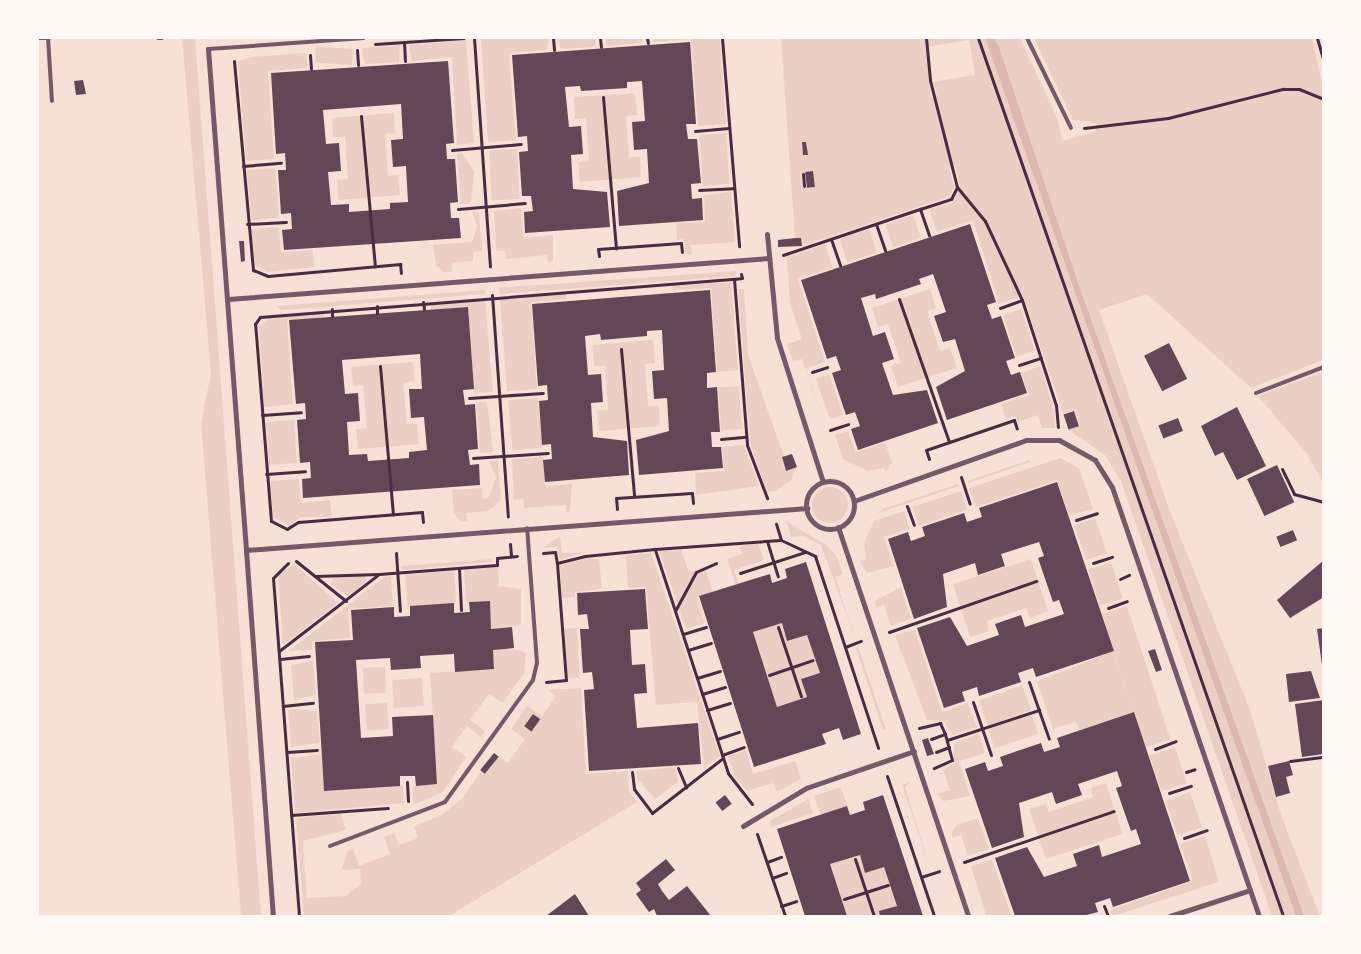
<!DOCTYPE html>
<html>
<head>
<meta charset="utf-8">
<style>
  body { margin:0 }
  #map { position:relative; width:1361px; height:954px; overflow:hidden; background:#f7e1d7; font-family:Jost,sans-serif }
  div>[style] { position:absolute }
  .green>* { inset:0; background:#ebcfc5; transform-origin:0 0 }
  .round { border-radius:50% }
  .water>* { inset:0; background:#dcb8b0 }
  .building>* { inset:0; background:#644757; transform-origin:0 0 }
  .path>* { height:3px; margin:-1.5px; padding:0 1.5px; transform-origin:1.5px; border-radius:1.5px; background:#4a2c40 }
  .service>* { height:4px; margin:-2px; padding:0 2px; transform-origin:2px; border-radius:2px; background:#755966 }
  .minor>* { height:5px; margin:-2.5px; padding:0 2.5px; transform-origin:2.5px; border-radius:2.5px; background:#755966 }
  .minor>.ring { margin:-2.5px; padding:0; box-sizing:content-box; background:none; border:5px solid #755966; border-radius:50% }
  span { translate:-50% -50%; white-space:nowrap; text-align:center; line-height:1.15; -webkit-text-stroke:5px #fffaf5; paint-order:stroke }
  .frame { position:absolute; inset:0; border:39px solid #fffaf5; pointer-events:none }
</style>
</head>
<body>
<div id="map">
  <div class="green">
    <i style="clip-path:polygon(182px 38px,195px 38px,261px 916px,241px 916px,201px 423px,211px 373px)"></i>
    <i style="clip-path:polygon(549px 38px,547px 50px,509px 53px,516px 140px,488px 142px,481px 39px)"></i>
    <i style="clip-path:polygon(558px 38px,595px 38px,596px 41px,594px 47px,561px 49px)"></i>
    <i style="clip-path:polygon(605px 38px,643px 38px,641px 43px,607px 46px)"></i>
    <i style="clip-path:polygon(653px 38px,720px 39px,726px 124px,698px 126px,691px 39px,654px 42px)"></i>
    <i style="clip-path:polygon(evenodd,781px 38px,1020px 38px,1058px 120px,1062px 141px,1096px 131px,1097px 123px,1073px 120px,1034px 38px,1312px 38px,1324px 91px,1323px 360px,1251px 388px,1147px 294px,1099px 310px,1171px 514px,1250px 710px,1281px 815px,1320px 916px,1272px 916px,1121px 481px,1105px 455px,1068px 430px,1080px 426px,1075px 410px,1063px 413px,1023px 296px,999px 304px,973px 220px,937px 232px,929px 209px,953px 202px,960px 188px,955px 165px,949px 168px,954px 187px,949px 197px,802px 246px,801px 238px,795px 238px,781px 38px,969px 40px,975px 75px,933px 82px,937px 95px,931px 98px,927px 47px,969px 40px,781px 38px,813px 171px,815px 187px,802px 187px,800px 173px,813px 171px)"></i>
    <i style="clip-path:polygon(466px 40px,474px 143px,457px 145px,452px 57px,412px 61px,409px 45px)"></i>
    <i style="clip-path:polygon(400px 45px,399px 62px,366px 64px,363px 58px,362px 48px)"></i>
    <i style="left:353px;top:49px;width:16px;height:37px;rotate:94deg"></i>
    <i style="clip-path:polygon(306px 53px,308px 68px,268px 71px,274px 159px,246px 161px,238px 62px,250px 57px)"></i>
    <i style="clip-path:polygon(635px 93px,637px 115px,626px 116px,629px 157px,640px 157px,641px 177px,580px 182px,578px 162px,589px 160px,586px 118px,575px 119px,574px 97px)"></i>
    <i style="clip-path:polygon(394px 113px,395px 133px,385px 134px,388px 176px,398px 175px,400px 195px,338px 200px,337px 180px,348px 179px,345px 137px,333px 137px,332px 118px)"></i>
    <i style="left:726px;top:133px;width:51px;height:27px;rotate:86deg"></i>
    <i style="left:517px;top:149px;width:50px;height:28px;rotate:87deg"></i>
    <i style="clip-path:polygon(462px 153px,474px 172px,471px 203px,461px 204px,457px 154px)"></i>
    <i style="left:275px;top:168px;width:50px;height:28px;rotate:85deg"></i>
    <i style="clip-path:polygon(731px 192px,735px 242px,691px 245px,692px 254px,685px 254px,684px 239px,677px 240px,676px 223px,705px 222px,704px 195px)"></i>
    <i style="clip-path:polygon(521px 208px,524px 238px,553px 235px,553px 261px,548px 262px,547px 255px,506px 259px,505px 250px,496px 251px,494px 211px)"></i>
    <i style="clip-path:polygon(472px 212px,479px 212px,482px 251px,473px 252px,473px 261px,452px 263px,452px 272px,444px 272px,436px 265px,433px 245px,472px 242px,477px 226px)"></i>
    <i style="left:913px;top:215px;width:24px;height:29px;rotate:71deg"></i>
    <i style="clip-path:polygon(279px 227px,281px 252px,313px 250px,314px 267px,267px 272px,255px 265px,251px 229px)"></i>
    <i style="left:869px;top:229px;width:25px;height:31px;rotate:72deg"></i>
    <i style="clip-path:polygon(825px 244px,833px 268px,798px 279px,825px 362px,806px 369px,836px 456px,802px 359px,793px 361px,787px 344px,802px 339px,790px 303px,787px 257px)"></i>
    <i style="clip-path:polygon(737px 271px,735px 276px,500px 294px,499px 288px)"></i>
    <i style="clip-path:polygon(731px 282px,738px 370px,717px 372px,711px 288px,673px 290px,672px 286px)"></i>
    <i style="clip-path:polygon(738px 289px,744px 289px,748px 355px,784px 456px,781px 457px,785px 471px,797px 467px,791px 480px,776px 491px,767px 492px,750px 443px)"></i>
    <i style="clip-path:polygon(930px 289px,936px 308px,927px 311px,940px 351px,950px 348px,957px 368px,898px 387px,891px 366px,901px 363px,888px 324px,878px 327px,872px 308px)"></i>
    <i style="clip-path:polygon(485px 290px,485px 294px,298px 309px,280px 310px,276px 306px)"></i>
    <i style="clip-path:polygon(566px 294px,566px 299px,531px 302px,537px 389px,507px 391px,500px 299px)"></i>
    <i style="clip-path:polygon(485px 300px,493px 392px,474px 393px,468px 307px,431px 310px,431px 304px)"></i>
    <i style="left:1021px;top:309px;width:44px;height:19px;rotate:72deg"></i>
    <i style="clip-path:polygon(324px 313px,324px 317px,287px 320px,293px 404px,264px 407px,259px 326px,269px 318px)"></i>
    <i style="clip-path:polygon(653px 340px,655px 363px,645px 364px,648px 406px,659px 405px,660px 426px,599px 431px,597px 411px,608px 410px,605px 366px,594px 366px,592px 345px)"></i>
    <i style="clip-path:polygon(413px 362px,415px 381px,403px 383px,407px 424px,417px 424px,419px 444px,358px 449px,356px 429px,367px 428px,363px 385px,353px 386px,351px 367px)"></i>
    <i style="clip-path:polygon(1040px 366px,1053px 405px,1055px 428px,1042px 428px,1038px 415px,1017px 422px,1015px 416px,1006px 419px,1001px 404px,1029px 395px,1021px 373px)"></i>
    <i style="clip-path:polygon(1323px 372px,1324px 372px,1323px 483px,1307px 454px,1258px 396px)"></i>
    <i style="left:829px;top:374px;width:43px;height:14px;rotate:71deg"></i>
    <i style="left:739px;top:386px;width:43px;height:21px;rotate:86deg"></i>
    <i style="left:538px;top:398px;width:50px;height:30px;rotate:85deg"></i>
    <i style="clip-path:polygon(476px 402px,487px 402px,493px 452px,480px 453px)"></i>
    <i style="left:294px;top:420px;width:43px;height:28px;rotate:86deg"></i>
    <i style="clip-path:polygon(848px 431px,856px 452px,885px 443px,892px 462px,886px 473px,884px 468px,867px 471px,843px 459px,835px 435px)"></i>
    <i style="clip-path:polygon(744px 445px,759px 486px,696px 495px,695px 473px,724px 471px,722px 447px)"></i>
    <i style="clip-path:polygon(543px 457px,545px 486px,572px 484px,570px 511px,567px 513px,566px 505px,524px 508px,523px 499px,514px 500px,512px 459px)"></i>
    <i style="clip-path:polygon(1060px 458px,1079px 468px,1093px 509px,1069px 515px,1057px 480px,976px 507px,969px 488px)"></i>
    <i style="clip-path:polygon(498px 460px,501px 500px,488px 511px,466px 513px,467px 521px,461px 521px,454px 513px,452px 490px,482px 488px,483px 499px,489px 497px,496px 478px,489px 461px)"></i>
    <i style="clip-path:polygon(1029px 460px,1030px 462px,968px 483px,968px 481px)"></i>
    <i style="clip-path:polygon(299px 479px,301px 503px,330px 500px,332px 517px,301px 517px,289px 526px,273px 517px,270px 481px)"></i>
    <i style="clip-path:polygon(958px 484px,959px 486px,878px 513px,885px 508px)"></i>
    <i class="round" style="left:812px;top:487px;width:36px;height:36px"></i>
    <i style="left:961px;top:491px;width:20px;height:51px;rotate:72deg"></i>
    <i style="clip-path:polygon(904px 511px,910px 529px,884px 537px,894px 566px,867px 573px,860px 561px,866px 559px,864px 543px,874px 521px)"></i>
    <i style="left:1095px;top:518px;width:37px;height:22px;rotate:71deg"></i>
    <i style="clip-path:polygon(786px 521px,826px 545px,836px 555px,843px 574px,835px 577px,855px 638px,821px 545px,803px 536px,792px 537px)"></i>
    <i style="clip-path:polygon(560px 536px,562px 553px,586px 552px,559px 560px,558px 547px,543px 548px)"></i>
    <i style="clip-path:polygon(758px 544px,764px 560px,734px 570px,739px 584px,736px 585px,727px 559px,742px 554px,740px 546px)"></i>
    <i style="clip-path:polygon(681px 550px,689px 572px,705px 567px,713px 592px,697px 597px,704px 623px,686px 629px,659px 551px)"></i>
    <i style="clip-path:polygon(651px 553px,720px 756px,704px 768px,697px 702px,656px 705px,646px 587px,628px 588px,626px 555px)"></i>
    <i style="clip-path:polygon(588px 558px,599px 559px,602px 589px,575px 592px,575px 597px,562px 598px,560px 566px)"></i>
    <i style="clip-path:polygon(492px 559px,492px 562px,401px 570px,401px 566px)"></i>
    <i style="clip-path:polygon(1031px 559px,1048px 611px,1030px 618px,1026px 608px,987px 621px,989px 631px,970px 637px,953px 584px)"></i>
    <i style="left:1111px;top:562px;width:38px;height:24px;rotate:72deg"></i>
    <i style="clip-path:polygon(294px 564px,338px 603px,283px 645px,278px 575px)"></i>
    <i style="clip-path:polygon(498px 567px,499px 586px,521px 589px,521px 625px,491px 629px,490px 601px,466px 602px,464px 569px)"></i>
    <i style="left:454px;top:571px;width:32px;height:49px;rotate:86deg"></i>
    <i style="clip-path:polygon(361px 575px,366px 577px,365px 583px,348px 596px,330px 584px,334px 577px)"></i>
    <i style="clip-path:polygon(391px 576px,393px 606px,348px 609px,350px 638px,312px 641px,312px 650px,289px 651px,384px 577px)"></i>
    <i style="clip-path:polygon(901px 587px,911px 619px,891px 626px,884px 605px,876px 608px,875px 601px)"></i>
    <i style="left:1127px;top:606px;width:140px;height:26px;rotate:72deg"></i>
    <i style="clip-path:polygon(782px 623px,788px 641px,807px 635px,820px 673px,801px 679px,807px 697px,777px 707px,753px 632px)"></i>
    <i style="left:577px;top:628px;width:50px;height:13px;rotate:87deg"></i>
    <i style="clip-path:polygon(915px 629px,942px 712px,968px 703px,977px 727px,953px 735px,943px 721px,927px 720px,895px 635px)"></i>
    <i style="clip-path:polygon(858px 647px,886px 729px,883px 730px,856px 648px)"></i>
    <i style="clip-path:polygon(510px 648px,526px 653px,524px 673px,503px 703px,489px 694px,470px 720px,485px 731px,481px 737px,467px 726px,452px 747px,466px 757px,443px 792px,413px 805px,413px 786px,437px 784px,430px 673px,494px 669px,493px 650px)"></i>
    <i style="clip-path:polygon(1114px 651px,1134px 712px,1080px 730px,1076px 722px,1053px 729px,1037px 681px)"></i>
    <i style="clip-path:polygon(313px 661px,316px 695px,294px 700px,291px 665px)"></i>
    <i style="left:385px;top:667px;width:26px;height:22px;rotate:88deg"></i>
    <i style="left:422px;top:678px;width:28px;height:30px;rotate:86deg"></i>
    <i style="left:1022px;top:685px;width:27px;height:46px;rotate:70deg"></i>
    <i style="clip-path:polygon(581px 688px,586px 774px,628px 771px,629px 790px,637px 802px,449px 916px,304px 916px,296px 818px,341px 814px,346px 830px,303px 841px,307px 898px,346px 896px,361px 883px,360px 869px,341px 870px,348px 851px,353px 849px,359px 866px,390px 854px,384px 837px,394px 833px,399px 845px,418px 838px,414px 826px,440px 816px,462px 799px,494px 753px,508px 763px,525px 739px,511px 729px,527px 706px,542px 716px,556px 696px,548px 690px)"></i>
    <i style="left:387px;top:703px;width:26px;height:22px;rotate:86deg"></i>
    <i style="clip-path:polygon(294px 709px,317px 711px,320px 743px,291px 747px,288px 710px)"></i>
    <i style="left:1032px;top:715px;width:20px;height:46px;rotate:72deg"></i>
    <i style="clip-path:polygon(979px 733px,985px 753px,959px 761px,970px 796px,943px 801px,937px 794px,950px 790px,943px 770px,954px 763px,954px 744px)"></i>
    <i style="left:1175px;top:747px;width:38px;height:27px;rotate:72deg"></i>
    <i style="clip-path:polygon(746px 750px,753px 774px,795px 761px,801px 779px,777px 792px,773px 783px,747px 791px,734px 775px,728px 756px)"></i>
    <i style="clip-path:polygon(321px 754px,324px 790px,403px 785px,404px 803px,295px 813px,291px 758px)"></i>
    <i style="clip-path:polygon(675px 767px,678px 782px,655px 799px,637px 778px,636px 771px)"></i>
    <i style="clip-path:polygon(912px 781px,905px 787px,930px 869px,902px 785px)"></i>
    <i style="clip-path:polygon(1106px 783px,1123px 834px,1046px 859px,1029px 809px,1046px 804px,1049px 812px,1093px 797px,1091px 788px)"></i>
    <i style="left:841px;top:787px;width:20px;height:28px;rotate:72deg"></i>
    <i style="left:1190px;top:792px;width:37px;height:26px;rotate:71deg"></i>
    <i style="clip-path:polygon(808px 799px,813px 813px,772px 827px,770px 821px)"></i>
    <i style="clip-path:polygon(978px 818px,989px 849px,968px 856px,961px 835px,952px 838px,952px 832px,957px 825px)"></i>
    <i style="clip-path:polygon(1205px 836px,1219px 882px,1113px 916px,1110px 910px,1193px 881px,1180px 844px)"></i>
    <i style="clip-path:polygon(860px 855px,865px 873px,884px 867px,897px 906px,879px 911px,880px 916px,847px 916px,830px 864px)"></i>
    <i style="clip-path:polygon(992px 859px,1010px 912px,1011px 916px,986px 916px,984px 908px,971px 866px)"></i>
  </div>
  <div class="water">
    <i style="clip-path:polygon(985px 38px,994px 38px,999px 47px,1078px 283px,1304px 916px,1296px 916px)"></i>
  </div>
  <div class="building">
    <i style="clip-path:polygon(690px 42px,696px 124px,686px 124px,688px 139px,697px 139px,701px 183px,691px 184px,692px 199px,702px 198px,703px 220px,619px 226px,617px 191px,649px 183px,647px 149px,634px 150px,632px 122px,645px 121px,642px 81px,627px 82px,627px 88px,581px 91px,580px 86px,565px 87px,569px 127px,581px 126px,583px 154px,571px 155px,573px 189px,607px 192px,610px 227px,525px 233px,524px 212px,533px 211px,531px 196px,522px 196px,519px 152px,528px 151px,527px 136px,518px 137px,512px 55px)"></i>
    <i style="clip-path:polygon(evenodd,448px 61px,454px 143px,446px 144px,447px 159px,455px 159px,458px 202px,450px 203px,451px 218px,459px 218px,461px 238px,284px 250px,282px 230px,292px 229px,291px 213px,281px 214px,278px 170px,286px 170px,285px 153px,276px 154px,271px 73px,448px 61px,401px 104px,403px 139px,391px 140px,393px 167px,406px 166px,408px 202px,390px 203px,390px 209px,349px 212px,349px 204px,331px 205px,328px 172px,341px 171px,339px 143px,326px 144px,323px 110px,401px 104px)"></i>
    <i style="clip-path:polygon(83px 80px,86px 94px,76px 95px,74px 81px)"></i>
    <i style="clip-path:polygon(802px 142px,806px 142px,808px 155px,803px 155px)"></i>
    <i style="left:813px;top:171px;width:16px;height:8px;rotate:83deg"></i>
    <i style="clip-path:polygon(970px 224px,996px 302px,987px 305px,992px 319px,1001px 316px,1015px 358px,1006px 361px,1011px 375px,1020px 372px,1027px 393px,947px 420px,936px 387px,965px 371px,955px 339px,943px 342px,934px 316px,946px 312px,933px 274px,919px 279px,921px 284px,876px 299px,875px 294px,861px 298px,873px 336px,885px 332px,894px 359px,882px 363px,893px 395px,927px 390px,938px 423px,858px 450px,851px 429px,860px 426px,855px 412px,846px 415px,832px 373px,841px 370px,836px 356px,827px 359px,801px 280px)"></i>
    <i style="clip-path:polygon(795px 238px,801px 238px,802px 246px,778px 247px,778px 240px)"></i>
    <i style="clip-path:polygon(239px 241px,244px 241px,245px 261px,241px 262px)"></i>
    <i style="clip-path:polygon(710px 290px,716px 372px,707px 373px,707px 388px,717px 387px,720px 432px,711px 432px,712px 447px,721px 447px,723px 468px,639px 475px,636px 440px,669px 431px,667px 398px,654px 399px,652px 371px,664px 370px,662px 330px,647px 331px,647px 336px,601px 340px,600px 334px,585px 336px,588px 375px,601px 374px,603px 402px,591px 403px,593px 437px,627px 441px,629px 475px,545px 482px,543px 460px,552px 459px,551px 444px,542px 445px,539px 401px,548px 400px,547px 385px,538px 386px,532px 304px)"></i>
    <i style="clip-path:polygon(evenodd,468px 307px,474px 389px,463px 390px,465px 405px,475px 404px,478px 449px,468px 450px,470px 465px,479px 464px,480px 485px,303px 498px,302px 479px,311px 478px,310px 462px,300px 463px,297px 420px,306px 419px,305px 403px,296px 404px,289px 320px,468px 307px,420px 354px,422px 389px,409px 389px,411px 418px,424px 417px,427px 450px,409px 452px,409px 458px,368px 461px,367px 454px,349px 455px,347px 422px,360px 421px,358px 393px,345px 394px,342px 360px,420px 354px)"></i>
    <i style="left:1169px;top:343px;width:40px;height:28px;rotate:63deg"></i>
    <i style="clip-path:polygon(1237px 407px,1266px 466px,1237px 480px,1223px 452px,1215px 456px,1201px 426px)"></i>
    <i style="left:1074px;top:411px;width:16px;height:11px;rotate:72deg"></i>
    <i style="left:1178px;top:418px;width:14px;height:21px;rotate:69deg"></i>
    <i style="clip-path:polygon(792px 454px,797px 467px,786px 471px,782px 457px)"></i>
    <i style="left:1277px;top:465px;width:41px;height:33px;rotate:65deg"></i>
    <i style="clip-path:polygon(1057px 482px,1114px 651px,1036px 677px,1033px 668px,1018px 673px,1021px 682px,979px 696px,977px 687px,962px 692px,965px 701px,944px 708px,917px 628px,950px 617px,967px 646px,999px 635px,995px 624px,1021px 615px,1025px 627px,1064px 614px,1059px 600px,1053px 602px,1038px 558px,1044px 556px,1039px 542px,1001px 554px,1005px 566px,978px 575px,975px 563px,943px 574px,947px 607px,914px 619px,888px 539px,908px 532px,911px 541px,925px 536px,922px 527px,964px 513px,967px 522px,982px 517px,979px 508px)"></i>
    <i style="left:1293px;top:530px;width:11px;height:18px;rotate:68deg"></i>
    <i style="clip-path:polygon(1324px 560px,1324px 597px,1290px 618px,1277px 600px)"></i>
    <i style="clip-path:polygon(evenodd,806px 562px,861px 734px,843px 740px,839px 728px,822px 734px,826px 744px,754px 767px,699px 596px,770px 574px,772px 583px,787px 578px,785px 569px,806px 562px,782px 623px,787px 641px,807px 635px,820px 673px,801px 679px,807px 697px,777px 707px,753px 632px,782px 623px)"></i>
    <i style="clip-path:polygon(645px 589px,648px 629px,630px 630px,632px 665px,645px 664px,647px 693px,634px 694px,637px 728px,698px 723px,701px 764px,589px 771px,584px 690px,594px 689px,592px 672px,583px 673px,580px 629px,589px 629px,587px 614px,578px 615px,577px 593px)"></i>
    <i style="clip-path:polygon(490px 601px,491px 629px,512px 627px,514px 648px,493px 650px,494px 669px,455px 672px,454px 654px,420px 656px,421px 668px,391px 670px,390px 658px,356px 660px,361px 738px,393px 736px,392px 717px,433px 715px,437px 784px,416px 786px,415px 776px,400px 776px,400px 786px,324px 791px,315px 642px,353px 640px,351px 610px,394px 607px,394px 617px,410px 616px,410px 606px,454px 603px,454px 613px,470px 612px,469px 602px)"></i>
    <i style="clip-path:polygon(1324px 628px,1324px 665px,1322px 665px,1317px 629px)"></i>
    <i style="clip-path:polygon(1155px 649px,1162px 670px,1156px 672px,1148px 651px)"></i>
    <i style="clip-path:polygon(1311px 671px,1320px 698px,1289px 702px,1286px 674px)"></i>
    <i style="clip-path:polygon(1324px 700px,1324px 754px,1302px 757px,1295px 704px)"></i>
    <i style="clip-path:polygon(1134px 712px,1190px 881px,1113px 907px,1110px 898px,1095px 903px,1098px 912px,1083px 916px,1015px 916px,995px 858px,1027px 847px,1044px 877px,1077px 866px,1073px 854px,1099px 845px,1102px 857px,1141px 844px,1136px 829px,1131px 831px,1116px 788px,1122px 786px,1117px 771px,1078px 784px,1082px 795px,1056px 804px,1052px 792px,1019px 803px,1024px 837px,992px 848px,965px 769px,985px 762px,988px 771px,1003px 766px,1000px 757px,1041px 743px,1044px 752px,1060px 747px,1057px 738px)"></i>
    <i style="left:533px;top:714px;width:9px;height:15px;rotate:36deg"></i>
    <i style="clip-path:polygon(928px 738px,934px 754px,927px 756px,922px 740px)"></i>
    <i style="left:494px;top:753px;width:6px;height:22px;rotate:39deg"></i>
    <i style="clip-path:polygon(1289px 761px,1293px 775px,1286px 777px,1290px 793px,1276px 797px,1268px 766px)"></i>
    <i style="left:725px;top:795px;width:11px;height:12px;rotate:52deg"></i>
    <i style="clip-path:polygon(883px 795px,923px 916px,880px 916px,879px 911px,897px 906px,884px 867px,865px 873px,860px 855px,830px 864px,847px 916px,805px 916px,777px 829px,847px 806px,850px 815px,865px 810px,863px 802px)"></i>
    <i style="clip-path:polygon(666px 859px,675px 870px,658px 884px,662px 891px,669px 900px,687px 886px,711px 916px,657px 916px,654px 909px,649px 912px,636px 894px,641px 890px,636px 883px)"></i>
    <i style="clip-path:polygon(575px 894px,589px 916px,546px 916px)"></i>
  </div>
  <div class="path">
    <i style="left:474px;top:38px;width:229px;rotate:86deg"></i>
    <i style="left:553px;top:38px;width:12px;rotate:85deg"></i>
    <i style="left:600px;top:38px;width:9px;rotate:84deg"></i>
    <i style="left:647px;top:38px;width:5px;rotate:79deg"></i>
    <i style="left:722px;top:38px;width:209px;rotate:85.3deg"></i>
    <i style="left:978px;top:38px;width:929px;rotate:70.84deg"></i>
    <i style="left:1317px;top:38px;width:25px;rotate:74deg"></i>
    <i style="left:1323px;top:38px;width:1px;rotate:45deg"></i>
    <i style="left:404px;top:42px;width:19px;rotate:87deg"></i>
    <i style="left:375px;top:44px;width:89px;rotate:-3.9deg"></i>
    <i style="left:357px;top:50px;width:15px;rotate:86deg"></i>
    <i style="left:310px;top:55px;width:14px;rotate:86deg"></i>
    <i style="left:234px;top:61px;width:210px;rotate:84.8deg"></i>
    <i style="left:253px;top:270px;width:16px;rotate:22deg"></i>
    <i style="left:268px;top:276px;width:133px;rotate:-5.2deg"></i>
    <i style="left:400px;top:264px;width:9px;rotate:84deg"></i>
    <i style="left:603px;top:97px;width:152px;rotate:85.1deg"></i>
    <i style="left:361px;top:116px;width:151px;rotate:84.7deg"></i>
    <i style="left:1084px;top:128px;width:85px;rotate:-6.8deg"></i>
    <i style="left:1168px;top:118px;width:119px;rotate:-14.2deg"></i>
    <i style="left:1283px;top:89px;width:16px"></i>
    <i style="left:1299px;top:89px;width:27px;rotate:22deg"></i>
    <i style="left:695px;top:131px;width:34px;rotate:-5deg"></i>
    <i style="left:452px;top:150px;width:69px;rotate:-5deg"></i>
    <i style="left:243px;top:166px;width:38px;rotate:-5deg"></i>
    <i style="left:803px;top:174px;width:12px;rotate:85deg"></i>
    <i style="left:957px;top:187px;width:44px;rotate:50.5deg"></i>
    <i style="left:985px;top:221px;width:87px;rotate:64.9deg"></i>
    <i style="left:1022px;top:300px;width:110px;rotate:72.1deg"></i>
    <i style="left:1056px;top:405px;width:22px;rotate:85deg"></i>
    <i style="left:699px;top:190px;width:34px;rotate:-3deg"></i>
    <i style="left:458px;top:209px;width:67px;rotate:-5.1deg"></i>
    <i style="left:920px;top:209px;width:33px;rotate:-18deg"></i>
    <i style="left:951px;top:199px;width:13px;rotate:-63deg"></i>
    <i style="left:957px;top:187px;width:110px;rotate:-104.2deg"></i>
    <i style="left:930px;top:80px;width:42px;rotate:-95.4deg"></i>
    <i style="left:247px;top:224px;width:39px;rotate:-3deg"></i>
    <i style="left:876px;top:224px;width:28px;rotate:71deg"></i>
    <i style="left:831px;top:239px;width:28px;rotate:71deg"></i>
    <i style="left:783px;top:255px;width:145px;rotate:-18.6deg"></i>
    <i style="left:920px;top:209px;width:28px;rotate:71deg"></i>
    <i style="left:599px;top:256px;width:7px;rotate:-98deg"></i>
    <i style="left:598px;top:249px;width:83px;rotate:-4.1deg"></i>
    <i style="left:681px;top:243px;width:9px;rotate:84deg"></i>
    <i style="left:741px;top:274px;width:4px;rotate:76deg"></i>
    <i style="left:742px;top:278px;width:8px;rotate:173deg"></i>
    <i style="left:734px;top:279px;width:167px;rotate:85.5deg"></i>
    <i style="left:747px;top:445px;width:57px;rotate:69.3deg"></i>
    <i style="left:492px;top:295px;width:222px;rotate:85.9deg"></i>
    <i style="left:899px;top:299px;width:151px;rotate:70.7deg"></i>
    <i style="left:423px;top:302px;width:7px;rotate:82deg"></i>
    <i style="left:377px;top:306px;width:7px;rotate:90deg"></i>
    <i style="left:1000px;top:308px;width:23px;rotate:-20deg"></i>
    <i style="left:332px;top:309px;width:7px;rotate:90deg"></i>
    <i style="left:621px;top:349px;width:148px;rotate:84.9deg"></i>
    <i style="left:1019px;top:365px;width:23px;rotate:-18deg"></i>
    <i style="left:380px;top:366px;width:149px;rotate:85deg"></i>
    <i style="left:812px;top:372px;width:16px;rotate:-18deg"></i>
    <i style="left:469px;top:398px;width:74px;rotate:-3.9deg"></i>
    <i style="left:262px;top:415px;width:39px;rotate:-4deg"></i>
    <i style="left:830px;top:430px;width:19px;rotate:-18deg"></i>
    <i style="left:721px;top:439px;width:25px;rotate:-5deg"></i>
    <i style="left:473px;top:458px;width:75px;rotate:-3.8deg"></i>
    <i style="left:929px;top:459px;width:9px;rotate:-108deg"></i>
    <i style="left:926px;top:450px;width:93px;rotate:-18.8deg"></i>
    <i style="left:1014px;top:420px;width:9px;rotate:72deg"></i>
    <i style="left:1282px;top:469px;width:28px;rotate:64deg"></i>
    <i style="left:1294px;top:494px;width:31px;rotate:15deg"></i>
    <i style="left:266px;top:474px;width:39px;rotate:-4deg"></i>
    <i style="left:961px;top:477px;width:28px;rotate:72deg"></i>
    <i style="left:907px;top:506px;width:20px;rotate:70deg"></i>
    <i style="left:617px;top:509px;width:11px;rotate:-95deg"></i>
    <i style="left:616px;top:498px;width:76px;rotate:-3.8deg"></i>
    <i style="left:692px;top:493px;width:10px;rotate:84deg"></i>
    <i style="left:1076px;top:520px;width:22px;rotate:-18deg"></i>
    <i style="left:423px;top:522px;width:10px;rotate:-96deg"></i>
    <i style="left:422px;top:512px;width:124px;rotate:175.4deg"></i>
    <i style="left:298px;top:522px;width:13px;rotate:148deg"></i>
    <i style="left:287px;top:529px;width:18px;rotate:-153deg"></i>
    <i style="left:271px;top:521px;width:198px;rotate:-94.6deg"></i>
    <i style="left:255px;top:324px;width:9px;rotate:-54deg"></i>
    <i style="left:260px;top:317px;width:476px;rotate:-4.6deg"></i>
    <i style="left:781px;top:540px;width:38px;rotate:25deg"></i>
    <i style="left:815px;top:556px;width:202px;rotate:71.8deg"></i>
    <i style="left:767px;top:541px;width:37px;rotate:73deg"></i>
    <i style="left:510px;top:544px;width:12px;rotate:85deg"></i>
    <i style="left:396px;top:553px;width:58px;rotate:86.1deg"></i>
    <i style="left:543px;top:553px;width:12px;rotate:-5deg"></i>
    <i style="left:555px;top:552px;width:11px;rotate:80deg"></i>
    <i style="left:557px;top:563px;width:29px;rotate:-14deg"></i>
    <i style="left:585px;top:556px;width:70px;rotate:-5.7deg"></i>
    <i style="left:296px;top:561px;width:64px;rotate:38.7deg"></i>
    <i style="left:288px;top:563px;width:21px;rotate:135deg"></i>
    <i style="left:273px;top:578px;width:339px;rotate:85.6deg"></i>
    <i style="left:1093px;top:563px;width:20px;rotate:-18deg"></i>
    <i style="left:459px;top:568px;width:42px;rotate:87.3deg"></i>
    <i style="left:740px;top:573px;width:68px;rotate:-17.9deg"></i>
    <i style="left:315px;top:576px;width:64px;rotate:-1.8deg"></i>
    <i style="left:1120px;top:579px;width:10px;rotate:-24deg"></i>
    <i style="left:1108px;top:608px;width:20px;rotate:-20deg"></i>
    <i style="left:675px;top:611px;width:44px;rotate:-61.7deg"></i>
    <i style="left:696px;top:572px;width:22px;rotate:-24deg"></i>
    <i style="left:778px;top:627px;width:73px;rotate:71.6deg"></i>
    <i style="left:889px;top:632px;width:156px;rotate:-19.1deg"></i>
    <i style="left:683px;top:634px;width:24px;rotate:-17deg"></i>
    <i style="left:845px;top:647px;width:17px;rotate:-21deg"></i>
    <i style="left:688px;top:650px;width:24px;rotate:-17deg"></i>
    <i style="left:279px;top:651px;width:126px;rotate:-37.6deg"></i>
    <i style="left:379px;top:574px;width:118px;rotate:-4.4deg"></i>
    <i style="left:497px;top:565px;width:7px;rotate:-90deg"></i>
    <i style="left:497px;top:558px;width:20px;rotate:-6deg"></i>
    <i style="left:280px;top:659px;width:29px;rotate:-6deg"></i>
    <i style="left:769px;top:675px;width:46px;rotate:-18.8deg"></i>
    <i style="left:697px;top:678px;width:24px;rotate:-17deg"></i>
    <i style="left:546px;top:682px;width:20px;rotate:-6deg"></i>
    <i style="left:566px;top:680px;width:117px;rotate:-94.4deg"></i>
    <i style="left:1029px;top:682px;width:60px;rotate:70.7deg"></i>
    <i style="left:702px;top:694px;width:24px;rotate:-17deg"></i>
    <i style="left:973px;top:702px;width:56px;rotate:71.2deg"></i>
    <i style="left:283px;top:706px;width:30px;rotate:-6deg"></i>
    <i style="left:707px;top:710px;width:24px;rotate:-17deg"></i>
    <i style="left:919px;top:728px;width:22px;rotate:-13deg"></i>
    <i style="left:940px;top:723px;width:12px;rotate:66deg"></i>
    <i style="left:945px;top:734px;width:27px;rotate:75deg"></i>
    <i style="left:952px;top:760px;width:20px;rotate:156deg"></i>
    <i style="left:717px;top:739px;width:23px;rotate:-18deg"></i>
    <i style="left:931px;top:739px;width:15px;rotate:-20deg"></i>
    <i style="left:947px;top:740px;width:97px;rotate:-18.1deg"></i>
    <i style="left:1155px;top:749px;width:22px;rotate:-21deg"></i>
    <i style="left:287px;top:752px;width:30px;rotate:-4deg"></i>
    <i style="left:936px;top:752px;width:14px;rotate:-21deg"></i>
    <i style="left:722px;top:755px;width:23px;rotate:-20deg"></i>
    <i style="left:1290px;top:761px;width:34px;rotate:-7deg"></i>
    <i style="left:678px;top:768px;width:21px;rotate:67deg"></i>
    <i style="left:632px;top:772px;width:17px;rotate:83deg"></i>
    <i style="left:634px;top:789px;width:30px;rotate:53deg"></i>
    <i style="left:652px;top:813px;width:90px;rotate:-37.8deg"></i>
    <i style="left:1186px;top:772px;width:9px;rotate:-18deg"></i>
    <i style="left:887px;top:776px;width:148px;rotate:71.4deg"></i>
    <i style="left:407px;top:782px;width:19px;rotate:87deg"></i>
    <i style="left:1169px;top:793px;width:23px;rotate:-18deg"></i>
    <i style="left:752px;top:804px;width:39px;rotate:-128deg"></i>
    <i style="left:728px;top:773px;width:236px;rotate:-108.1deg"></i>
    <i style="left:655px;top:549px;width:126px;rotate:-4.1deg"></i>
    <i style="left:781px;top:540px;width:17px;rotate:-107deg"></i>
    <i style="left:291px;top:815px;width:97px;rotate:-4.1deg"></i>
    <i style="left:757px;top:834px;width:87px;rotate:71.1deg"></i>
    <i style="left:1184px;top:838px;width:24px;rotate:-19deg"></i>
    <i style="left:855px;top:859px;width:60px;rotate:71.6deg"></i>
    <i style="left:767px;top:862px;width:15px;rotate:-20deg"></i>
    <i style="left:964px;top:862px;width:158px;rotate:-18.8deg"></i>
    <i style="left:921px;top:877px;width:19px;rotate:-18deg"></i>
    <i style="left:772px;top:878px;width:15px;rotate:-20deg"></i>
    <i style="left:844px;top:899px;width:46px;rotate:-17.7deg"></i>
    <i style="left:781px;top:906px;width:16px;rotate:-18deg"></i>
    <i style="left:1104px;top:906px;width:11px;rotate:68deg"></i>
  </div>
  <div class="service">
    <i style="left:38px;top:38px;width:11px"></i>
    <i style="left:48px;top:38px;width:63px;rotate:86.4deg"></i>
    <i style="left:158px;top:38px;width:4px"></i>
    <i style="left:1027px;top:38px;width:100px;rotate:63.9deg"></i>
    <i style="left:208px;top:49px;width:156px;rotate:-4deg"></i>
    <i style="left:1256px;top:393px;width:73px;rotate:-20.9deg"></i>
    <i style="left:330px;top:846px;width:123px;rotate:-20.9deg"></i>
    <i style="left:445px;top:802px;width:150px;rotate:-54.2deg"></i>
    <i style="left:533px;top:680px;width:17px;rotate:-77deg"></i>
    <i style="left:537px;top:663px;width:135px;rotate:-94.2deg"></i>
  </div>
  <div class="minor">
    <i style="left:208px;top:49px;width:502px;rotate:85.66deg"></i>
    <i style="left:246px;top:550px;width:563px;rotate:-4.28deg"></i>
    <i style="left:767px;top:234px;width:104px;rotate:84.5deg"></i>
    <i style="left:777px;top:338px;width:151px;rotate:72.3deg"></i>
    <i style="left:228px;top:299px;width:543px;rotate:-4.33deg"></i>
    <i class="ring" style="left:806px;top:481px;width:43px;height:43px"></i>
    <i style="left:854px;top:501px;width:182px;rotate:-19.5deg"></i>
    <i style="left:1026px;top:440px;width:33px"></i>
    <i style="left:1059px;top:440px;width:41px;rotate:29.1deg"></i>
    <i style="left:1095px;top:460px;width:32px;rotate:58deg"></i>
    <i style="left:1112px;top:487px;width:426px;rotate:71.1deg"></i>
    <i style="left:838px;top:527px;width:410px;rotate:71.5deg"></i>
    <i style="left:246px;top:550px;width:367px;rotate:85.8deg"></i>
    <i style="left:743px;top:826px;width:74px;rotate:-31.1deg"></i>
    <i style="left:806px;top:788px;width:114px;rotate:-18.9deg"></i>
    <i style="left:1170px;top:916px;width:84px;rotate:-18deg"></i>
    <i style="left:1250px;top:890px;width:28px;rotate:71deg"></i>
  </div>
  <div class="frame"></div>
</div>
</body>
</html>
